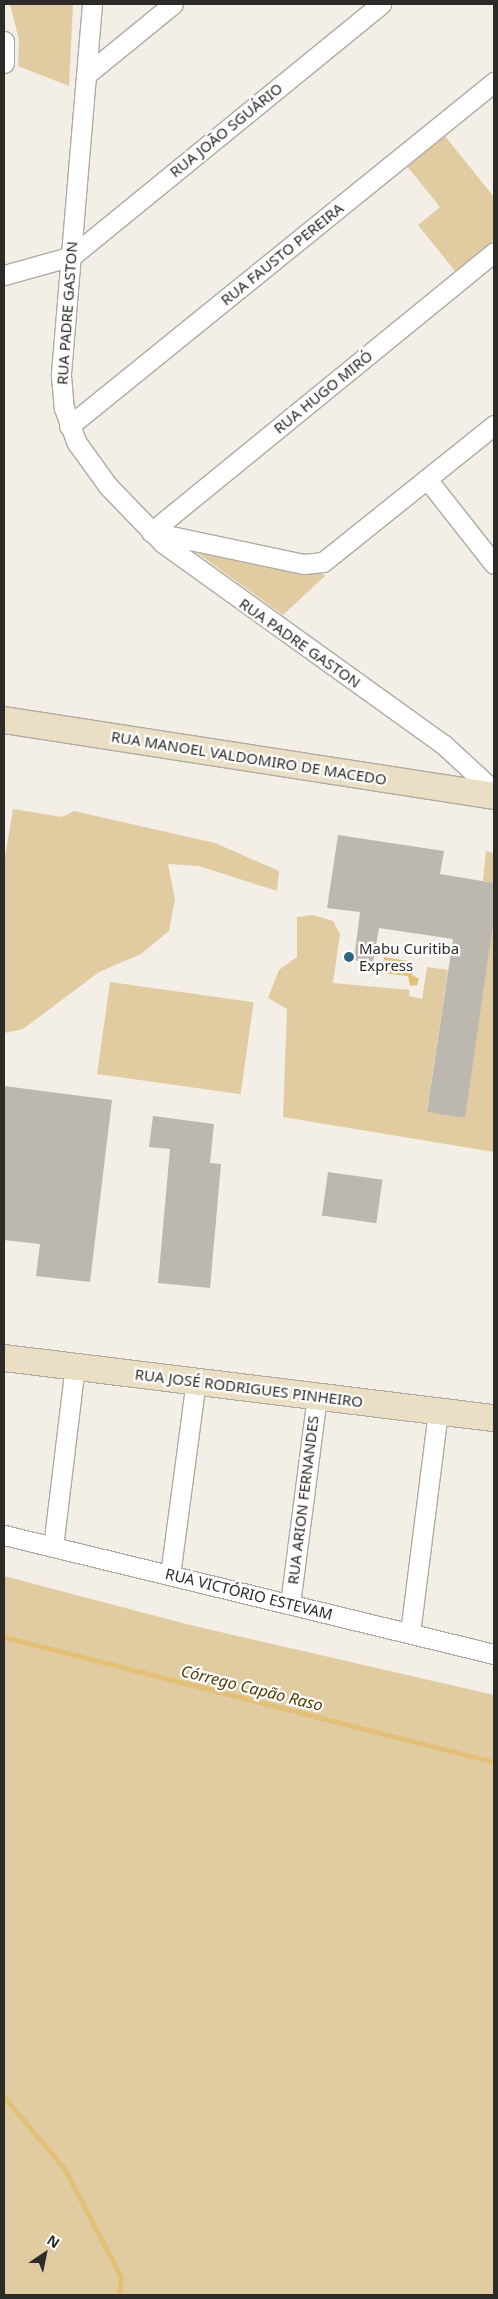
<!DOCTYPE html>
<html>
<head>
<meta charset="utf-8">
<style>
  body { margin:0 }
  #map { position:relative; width:498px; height:2299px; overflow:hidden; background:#f3eee6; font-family:"Noto Sans",sans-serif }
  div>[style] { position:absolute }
  .green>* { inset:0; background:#e1cca2; transform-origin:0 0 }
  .water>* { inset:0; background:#e3bf78 }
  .stream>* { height:5px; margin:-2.5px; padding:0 2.5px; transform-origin:2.5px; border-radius:2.5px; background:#e3bf78 }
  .building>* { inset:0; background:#bcb8b0; transform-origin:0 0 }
  .roads { filter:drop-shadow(1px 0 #afaba3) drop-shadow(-1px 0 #afaba3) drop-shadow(0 1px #afaba3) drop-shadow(0 -1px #afaba3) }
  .street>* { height:19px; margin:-9.5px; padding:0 9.5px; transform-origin:9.5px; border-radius:9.5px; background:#fff }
  .secondary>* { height:26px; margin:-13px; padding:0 13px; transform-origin:13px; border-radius:13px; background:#eadec4 }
  .dots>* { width:14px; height:14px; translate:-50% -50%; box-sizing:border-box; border:2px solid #fff; border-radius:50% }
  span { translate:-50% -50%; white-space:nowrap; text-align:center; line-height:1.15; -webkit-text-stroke:4.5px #fff; paint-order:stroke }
  .street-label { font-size:15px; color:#2d2b28 }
  .poi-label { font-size:15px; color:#2d2b28 }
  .left { translate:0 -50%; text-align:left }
  .water-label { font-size:16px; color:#553d01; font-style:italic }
  .frame { position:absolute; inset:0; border:5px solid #2d2b28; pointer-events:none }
  .north { position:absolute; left:20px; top:2229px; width:50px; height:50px; -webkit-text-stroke:4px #fff; paint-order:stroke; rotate:34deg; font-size:14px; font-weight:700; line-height:20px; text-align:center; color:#2d2b28 }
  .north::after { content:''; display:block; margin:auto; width:18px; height:22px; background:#2d2b28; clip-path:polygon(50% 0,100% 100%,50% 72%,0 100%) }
</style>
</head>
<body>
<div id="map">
  <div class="green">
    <i style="clip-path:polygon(10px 4px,73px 4px,69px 86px,18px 66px,19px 40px)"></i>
    <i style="clip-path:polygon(444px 135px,494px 197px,494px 240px,455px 271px,418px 225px,440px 207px,406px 165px)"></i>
    <i style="clip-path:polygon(196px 552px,326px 575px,283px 615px)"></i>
    <i style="clip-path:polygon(13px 809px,62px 817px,74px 811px,215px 843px,279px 871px,277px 891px,199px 866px,168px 864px,175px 899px,169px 931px,141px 954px,99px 972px,23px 1029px,4px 1033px,4px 863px)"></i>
    <i style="clip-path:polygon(486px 851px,494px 853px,494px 883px,483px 881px)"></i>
    <i style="clip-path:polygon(313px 915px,333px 921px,340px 934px,333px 983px,410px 990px,409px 996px,422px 999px,427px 967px,448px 970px,427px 1111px,464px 1118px,494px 918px,494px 1152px,283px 1117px,287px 1009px,268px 998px,279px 970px,297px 957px,297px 917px)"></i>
    <i style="left:110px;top:982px;width:145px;height:93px;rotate:8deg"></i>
    <i style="clip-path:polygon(4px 1576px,190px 1625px,494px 1695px,494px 2295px,4px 2295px)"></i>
  </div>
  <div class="water">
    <i style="clip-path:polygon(384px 957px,414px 962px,412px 975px,419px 979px,417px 985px,410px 986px,408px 976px,382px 973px)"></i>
  </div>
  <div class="stream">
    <i style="left:4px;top:1637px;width:506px;rotate:14.31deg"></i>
    <i style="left:4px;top:2097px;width:93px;rotate:49.8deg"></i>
    <i style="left:64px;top:2168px;width:123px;rotate:62.4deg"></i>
    <i style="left:121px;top:2277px;width:18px;rotate:96deg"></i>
  </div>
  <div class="building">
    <i style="clip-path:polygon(338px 835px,444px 851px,440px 874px,494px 883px,494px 918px,465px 1118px,427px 1112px,453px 939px,379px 928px,373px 963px,354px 960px,360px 912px,327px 908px)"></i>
    <i style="clip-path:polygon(4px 1086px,112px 1100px,90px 1282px,36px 1276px,40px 1244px,4px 1240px)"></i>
    <i style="clip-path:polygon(153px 1116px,214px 1124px,210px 1163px,221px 1164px,210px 1288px,158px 1283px,170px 1149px,149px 1147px)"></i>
    <i style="left:328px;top:1172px;width:55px;height:44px;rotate:8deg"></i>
  </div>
  <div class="roads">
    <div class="street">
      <i style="left:92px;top:4px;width:373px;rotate:94.8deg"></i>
      <i style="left:61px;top:376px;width:32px;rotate:85deg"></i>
      <i style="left:64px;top:408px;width:37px;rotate:70deg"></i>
      <i style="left:77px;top:443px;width:53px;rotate:54.2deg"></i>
      <i style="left:108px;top:486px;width:79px;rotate:46deg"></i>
      <i style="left:163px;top:543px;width:345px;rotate:35.7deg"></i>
      <i style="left:443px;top:744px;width:69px;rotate:42.7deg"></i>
      <i style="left:4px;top:41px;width:22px;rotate:90deg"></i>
      <i style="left:86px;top:75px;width:112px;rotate:-39.2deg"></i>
      <i style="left:4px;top:275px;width:71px;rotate:-15.6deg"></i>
      <i style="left:72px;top:256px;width:399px;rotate:-39.2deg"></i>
      <i style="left:69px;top:426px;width:547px;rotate:-38.99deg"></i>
      <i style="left:427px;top:479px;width:108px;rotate:51.8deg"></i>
      <i style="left:151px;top:532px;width:443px;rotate:-39.2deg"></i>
      <i style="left:152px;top:532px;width:155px;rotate:11.9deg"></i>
      <i style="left:304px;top:564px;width:19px;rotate:-6deg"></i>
      <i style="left:323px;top:562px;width:219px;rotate:-38.7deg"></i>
      <i style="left:4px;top:1535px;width:504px;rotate:13.65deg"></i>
      <i style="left:53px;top:1547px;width:182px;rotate:-83.1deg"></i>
      <i style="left:170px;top:1575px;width:196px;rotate:-82.4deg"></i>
      <i style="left:290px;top:1604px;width:210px;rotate:-82.6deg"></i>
      <i style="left:410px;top:1633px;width:224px;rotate:-82.8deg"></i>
    </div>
    <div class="secondary">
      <i style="left:4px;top:720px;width:496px;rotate:8.8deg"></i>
      <i style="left:4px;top:1358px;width:494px;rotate:7deg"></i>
    </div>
  </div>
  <div class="dots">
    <i style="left:349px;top:957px;background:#306581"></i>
  </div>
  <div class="street-label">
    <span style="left:226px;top:130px;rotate:-39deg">RUA JOÃO SGUÁRIO</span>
    <span style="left:282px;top:254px;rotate:-39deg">RUA FAUSTO PEREIRA</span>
    <span style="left:67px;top:313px;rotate:-86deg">RUA PADRE GASTON</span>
    <span style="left:323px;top:392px;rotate:-39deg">RUA HUGO MIRÓ</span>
    <span style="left:300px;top:643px;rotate:35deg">RUA PADRE GASTON</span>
    <span style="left:249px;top:758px;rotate:9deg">RUA MANOEL VALDOMIRO DE MACEDO</span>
    <span style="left:249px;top:1388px;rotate:7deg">RUA JOSÉ RODRIGUES PINHEIRO</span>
    <span style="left:303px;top:1500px;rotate:-83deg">RUA ARION FERNANDES</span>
    <span style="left:249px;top:1594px;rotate:14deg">RUA VICTÓRIO ESTEVAM</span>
  </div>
  <div class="poi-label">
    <span class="left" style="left:359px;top:957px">Mabu Curitiba<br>Express</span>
  </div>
  <div class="water-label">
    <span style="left:252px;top:1688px;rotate:14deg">Córrego Capão Raso</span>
  </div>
  <div class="frame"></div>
  <div class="north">N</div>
</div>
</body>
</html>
